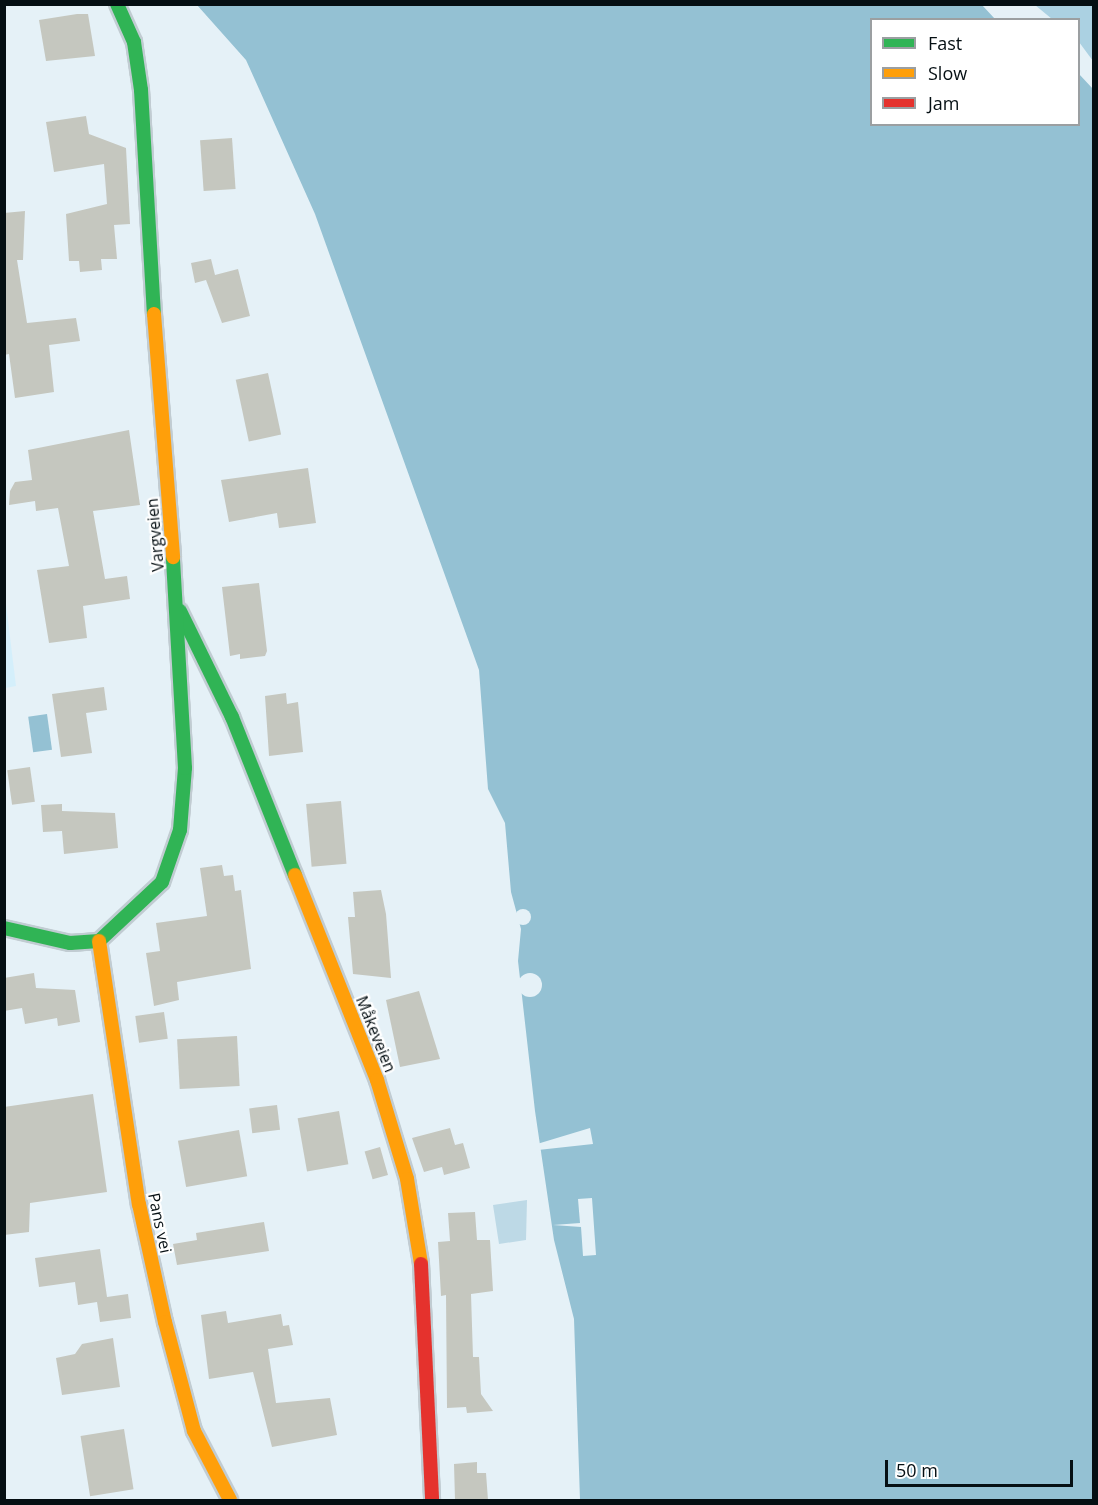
<!DOCTYPE html>
<html>
<head>
<meta charset="utf-8">
<style>
  body { margin:0 }
  #map { position:relative; width:1098px; height:1505px; overflow:hidden; background:#e5f1f7; font-family:"Open Sans",sans-serif }
  div>[style] { position:absolute }
  .built>* { inset:0; background:#d4effb }
  .green>* { inset:0; background:#bdd9e6 }
  .forest>* { inset:0; background:#abd1e2 }
  .water>* { inset:0; background:#94c1d3; transform-origin:0 0 }
  .pier>* { inset:0; background:#e5f1f7 }
  .round { border-radius:50% }
  .building>* { inset:0; background:#c5c7bf; transform-origin:0 0 }
  .roads { filter:drop-shadow(2px 0 #c1ccd2) drop-shadow(-2px 0 #c1ccd2) drop-shadow(0 2px #c1ccd2) drop-shadow(0 -2px #c1ccd2) }
  .fast>* { height:14px; margin:-7px; padding:0 7px; transform-origin:7px; border-radius:7px; background:#30b455 }
  .slow>* { height:14px; margin:-7px; padding:0 7px; transform-origin:7px; border-radius:7px; background:#ff9f0a }
  .jam>* { height:14px; margin:-7px; padding:0 7px; transform-origin:7px; border-radius:7px; background:#e5322d }
  span { translate:-50% -50%; white-space:nowrap; text-align:center; line-height:1.15; -webkit-text-stroke:4.5px #fff; paint-order:stroke }
  .street-label { font-size:16px; color:#050f13 }
  .frame { position:absolute; inset:0; border:6px solid #050f13; pointer-events:none }
  .legend { position:absolute; left:870px; top:18px; width:210px; height:108px; box-sizing:border-box; background:#fff; border:2px solid #9b9fa1; margin:0; padding:8px 10px; list-style:none; font-size:18px; color:#050f13 }
  .legend li { display:flex; align-items:center; gap:12px; height:30px }
  .legend b { width:30px; border:2px solid #9b9fa1 }
  .scale { position:absolute; left:885px; top:1460px; width:188px; height:27px; box-sizing:border-box; border:3px solid #050f13; border-top:0; padding-left:8px; font-size:18px; line-height:21px; white-space:nowrap; color:#050f13; -webkit-text-stroke:4px #fff; paint-order:stroke }
</style>
</head>
<body>
<div id="map">
  <div class="built">
    <i style="clip-path:polygon(5px 596px,16px 686px,5px 688px,4px 688px)"></i>
  </div>
  <div class="green">
    <i style="clip-path:polygon(527px 1200px,526px 1240px,499px 1244px,493px 1205px)"></i>
  </div>
  <div class="forest">
    <i style="clip-path:polygon(1035px 5px,1093px 5px,1093px 61px,1079px 42px,1078px 20px,1052px 19px)"></i>
  </div>
  <div class="water">
    <i style="clip-path:polygon(197px 5px,982px 5px,995px 19px,872px 20px,872px 124px,1078px 124px,1079px 74px,1093px 89px,1093px 1500px,580px 1500px,574px 1319px,554px 1240px,535px 1111px,518px 961px,521px 929px,511px 892px,505px 823px,488px 789px,479px 670px,315px 214px,246px 60px)"></i>
    <i style="left:47px;top:714px;width:36px;height:19px;rotate:82deg"></i>
  </div>
  <div class="pier">
    <i class="round" style="left:515px;top:909px;width:16px;height:16px"></i>
    <i class="round" style="left:518px;top:973px;width:24px;height:24px"></i>
    <i style="clip-path:polygon(590px 1128px,593px 1144px,538px 1150px,537px 1144px)"></i>
    <i style="clip-path:polygon(592px 1198px,596px 1255px,583px 1256px,581px 1227px,553px 1225px,580px 1223px,578px 1199px)"></i>
  </div>
  <div class="building">
    <i style="clip-path:polygon(77px 14px,88px 14px,95px 56px,46px 61px,39px 20px)"></i>
    <i style="clip-path:polygon(86px 116px,89px 134px,126px 148px,130px 224px,114px 225px,117px 259px,101px 259px,102px 270px,80px 272px,79px 261px,69px 261px,66px 214px,107px 204px,104px 164px,54px 172px,46px 122px)"></i>
    <i style="left:232px;top:138px;width:51px;height:32px;rotate:86deg"></i>
    <i style="clip-path:polygon(25px 211px,23px 260px,17px 260px,27px 323px,76px 318px,80px 341px,49px 345px,54px 392px,15px 398px,9px 354px,4px 355px,4px 213px)"></i>
    <i style="clip-path:polygon(211px 259px,215px 275px,238px 269px,250px 316px,222px 323px,206px 280px,195px 283px,191px 263px)"></i>
    <i style="left:268px;top:373px;width:63px;height:33px;rotate:78deg"></i>
    <i style="clip-path:polygon(129px 430px,140px 505px,93px 511px,105px 579px,127px 576px,130px 599px,83px 606px,87px 638px,49px 643px,37px 570px,69px 566px,58px 508px,36px 511px,35px 501px,9px 505px,10px 491px,15px 482px,32px 480px,28px 450px)"></i>
    <i style="clip-path:polygon(308px 468px,316px 523px,279px 528px,277px 513px,229px 522px,221px 480px)"></i>
    <i style="clip-path:polygon(259px 583px,267px 651px,265px 656px,240px 659px,240px 654px,230px 656px,222px 587px)"></i>
    <i style="clip-path:polygon(104px 687px,107px 710px,86px 713px,92px 753px,61px 757px,52px 694px)"></i>
    <i style="clip-path:polygon(286px 693px,287px 704px,298px 702px,303px 752px,269px 756px,265px 696px)"></i>
    <i style="left:30px;top:767px;width:35px;height:23px;rotate:82deg"></i>
    <i style="left:341px;top:801px;width:63px;height:35px;rotate:85deg"></i>
    <i style="clip-path:polygon(62px 804px,62px 811px,115px 813px,118px 848px,64px 854px,62px 831px,43px 832px,41px 805px)"></i>
    <i style="clip-path:polygon(222px 865px,224px 876px,233px 875px,235px 891px,241px 890px,251px 969px,177px 982px,179px 1000px,154px 1006px,146px 953px,160px 951px,156px 923px,207px 916px,200px 868px)"></i>
    <i style="clip-path:polygon(381px 890px,386px 914px,391px 978px,353px 974px,348px 917px,355px 917px,353px 892px)"></i>
    <i style="clip-path:polygon(34px 973px,36px 988px,75px 990px,80px 1022px,58px 1026px,57px 1018px,25px 1024px,22px 1008px,4px 1011px,4px 978px)"></i>
    <i style="clip-path:polygon(419px 991px,440px 1059px,400px 1067px,386px 1000px)"></i>
    <i style="left:164px;top:1012px;width:27px;height:29px;rotate:82deg"></i>
    <i style="left:237px;top:1036px;width:50px;height:60px;rotate:87deg"></i>
    <i style="clip-path:polygon(93px 1094px,107px 1192px,30px 1203px,29px 1232px,4px 1235px,4px 1107px)"></i>
    <i style="left:277px;top:1105px;width:25px;height:28px;rotate:83deg"></i>
    <i style="left:339px;top:1111px;width:54px;height:42px;rotate:80deg"></i>
    <i style="clip-path:polygon(450px 1128px,455px 1145px,463px 1143px,470px 1168px,444px 1175px,442px 1167px,424px 1172px,412px 1138px)"></i>
    <i style="left:239px;top:1130px;width:47px;height:62px;rotate:80deg"></i>
    <i style="left:380px;top:1147px;width:29px;height:16px;rotate:74deg"></i>
    <i style="clip-path:polygon(475px 1212px,477px 1240px,490px 1240px,493px 1291px,471px 1294px,473px 1357px,479px 1357px,481px 1394px,493px 1411px,467px 1413px,466px 1407px,447px 1408px,446px 1295px,441px 1296px,438px 1242px,450px 1241px,448px 1213px)"></i>
    <i style="clip-path:polygon(264px 1222px,269px 1251px,177px 1265px,173px 1244px,197px 1240px,196px 1233px)"></i>
    <i style="clip-path:polygon(100px 1249px,107px 1297px,128px 1294px,131px 1318px,100px 1322px,97px 1302px,78px 1305px,75px 1282px,39px 1287px,35px 1258px)"></i>
    <i style="clip-path:polygon(226px 1311px,228px 1323px,281px 1314px,283px 1326px,289px 1325px,293px 1345px,268px 1349px,276px 1403px,330px 1398px,337px 1435px,272px 1447px,253px 1372px,209px 1379px,201px 1315px)"></i>
    <i style="clip-path:polygon(113px 1338px,120px 1387px,62px 1395px,56px 1358px,75px 1354px,82px 1344px)"></i>
    <i style="left:124px;top:1429px;width:61px;height:44px;rotate:81deg"></i>
    <i style="clip-path:polygon(477px 1462px,477px 1473px,486px 1473px,488px 1500px,455px 1500px,454px 1464px)"></i>
  </div>
  <div class="roads">
    <div class="fast">
      <i style="left:117px;top:4px;width:42px;rotate:65.9deg"></i>
      <i style="left:134px;top:42px;width:49px;rotate:81.7deg"></i>
      <i style="left:141px;top:90px;width:224px;rotate:86.7deg"></i>
      <i style="left:180px;top:611px;width:118px;rotate:63.9deg"></i>
      <i style="left:232px;top:717px;width:170px;rotate:68.3deg"></i>
      <i style="left:4px;top:928px;width:68px;rotate:12.8deg"></i>
      <i style="left:70px;top:943px;width:29px;rotate:-4deg"></i>
      <i style="left:99px;top:941px;width:86px;rotate:-43.1deg"></i>
      <i style="left:162px;top:882px;width:55px;rotate:-70.9deg"></i>
      <i style="left:180px;top:830px;width:62px;rotate:-85.4deg"></i>
      <i style="left:185px;top:768px;width:211px;rotate:-93.3deg"></i>
    </div>
    <div class="slow">
      <i style="left:154px;top:314px;width:244px;rotate:85.5deg"></i>
      <i style="left:295px;top:875px;width:221px;rotate:68.2deg"></i>
      <i style="left:377px;top:1080px;width:103px;rotate:73.1deg"></i>
      <i style="left:407px;top:1179px;width:86px;rotate:80.6deg"></i>
      <i style="left:99px;top:941px;width:266px;rotate:81.4deg"></i>
      <i style="left:139px;top:1204px;width:121px;rotate:77.6deg"></i>
      <i style="left:165px;top:1322px;width:113px;rotate:75.1deg"></i>
      <i style="left:194px;top:1431px;width:78px;rotate:62.4deg"></i>
    </div>
    <div class="jam">
      <i style="left:421px;top:1264px;width:236px;rotate:87.3deg"></i>
    </div>
  </div>
  <div class="street-label">
    <span style="left:155px;top:535px;rotate:-95deg">Vargveien</span>
    <span style="left:376px;top:1034px;rotate:68deg">Måkeveien</span>
    <span style="left:160px;top:1223px;rotate:78deg">Pans vei</span>
  </div>
  <div class="frame"></div>
  <ul class="legend">
  <li><b style="height:8px;background:#30b455"></b>Fast</li>
  <li><b style="height:8px;background:#ff9f0a"></b>Slow</li>
  <li><b style="height:8px;background:#e5322d"></b>Jam</li>
  </ul>
  <div class="scale">50 m</div>
</div>
</body>
</html>
